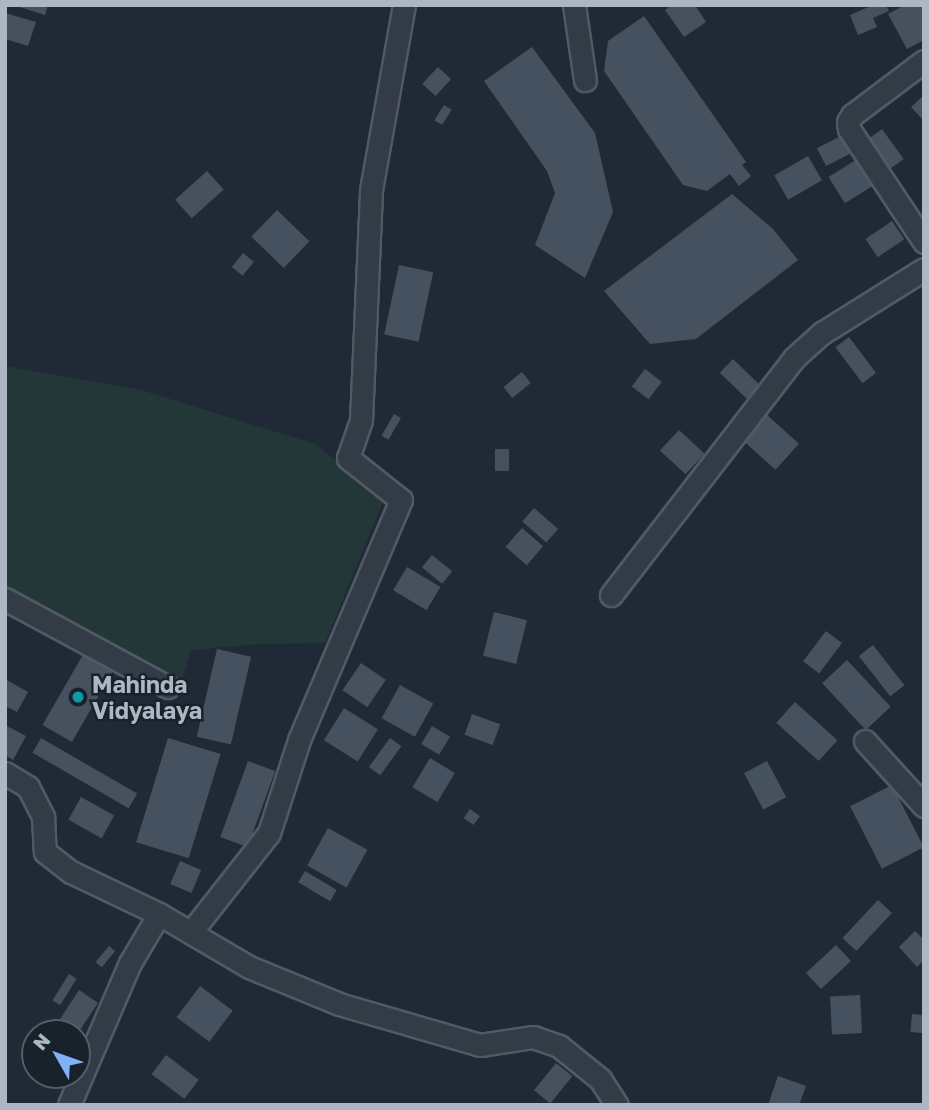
<!DOCTYPE html>
<html>
<head>
<meta charset="utf-8">
<style>
  body { margin:0 }
  #map { position:relative; width:929px; height:1110px; overflow:hidden; background:#202a36; font-family:"Golos Text",sans-serif }
  div>[style] { position:absolute }
  .green>* { inset:0; background:#233738 }
  .building>* { inset:0; background:#465160; transform-origin:0 0 }
  .roads { filter:drop-shadow(2px 0 #515a64) drop-shadow(-2px 0 #515a64) drop-shadow(0 2px #515a64) drop-shadow(0 -2px #515a64) }
  .minor>* { height:21px; margin:-10.5px; padding:0 10.5px; transform-origin:10.5px; border-radius:10.5px; background:#333c46 }
  .dots>* { width:19px; height:19px; translate:-50% -50%; box-sizing:border-box; border:4px solid #19212b; border-radius:50% }
  span { translate:-50% -50%; white-space:nowrap; text-align:center; line-height:1.15; -webkit-text-stroke:5px #19212b; paint-order:stroke }
  .poi-label { font-size:23px; color:#adb7c3; font-weight:700 }
  .left { translate:0 -50%; text-align:left }
  .frame { position:absolute; inset:0; border:7px solid #adb7c3; pointer-events:none }
  .north { position:absolute; left:21px; top:1019px; width:70px; height:70px; box-sizing:border-box; background:#19212b; border:2px solid #545d68; border-radius:50%; rotate:310deg; font-size:19px; font-weight:700; line-height:28px; text-align:center; color:#adb7c3 }
  .north::after { content:''; display:block; margin:auto; width:24px; height:32px; background:#81b2f5; clip-path:polygon(50% 0,100% 100%,50% 72%,0 100%) }
</style>
</head>
<body>
<div id="map">
  <div class="green">
    <i style="clip-path:polygon(5px 366px,141px 390px,315px 444px,384px 499px,325px 643px,260px 644px,191px 650px,181px 682px,5px 586px)"></i>
  </div>
  <div class="building">
    <i style="clip-path:polygon(13px 5px,48px 5px,45px 15px)"></i>
    <i style="clip-path:polygon(672px 5px,695px 5px,706px 22px,684px 37px,665px 10px)"></i>
    <i style="clip-path:polygon(873px 5px,886px 5px,889px 11px,873px 18px,877px 27px,858px 35px,850px 15px)"></i>
    <i style="clip-path:polygon(905px 5px,924px 5px,924px 40px,907px 49px,888px 14px)"></i>
    <i style="clip-path:polygon(5px 13px,36px 22px,28px 46px,5px 39px)"></i>
    <i style="clip-path:polygon(644px 16px,746px 162px,742px 165px,751px 176px,739px 186px,730px 174px,707px 191px,683px 185px,604px 71px,608px 41px)"></i>
    <i style="clip-path:polygon(532px 47px,595px 133px,613px 212px,585px 278px,535px 245px,555px 193px,547px 171px,484px 81px)"></i>
    <i style="left:438px;top:67px;width:18px;height:23px;rotate:43deg"></i>
    <i style="clip-path:polygon(924px 95px,924px 121px,911px 107px)"></i>
    <i style="left:444px;top:105px;width:9px;height:18px;rotate:32deg"></i>
    <i style="left:882px;top:129px;width:37px;height:19px;rotate:54deg"></i>
    <i style="left:841px;top:136px;width:20px;height:27px;rotate:63deg"></i>
    <i style="left:808px;top:156px;width:28px;height:39px;rotate:60deg"></i>
    <i style="left:859px;top:158px;width:31px;height:36px;rotate:58deg"></i>
    <i style="left:207px;top:171px;width:25px;height:43px;rotate:48deg"></i>
    <i style="clip-path:polygon(732px 194px,773px 229px,798px 260px,696px 339px,650px 344px,604px 291px)"></i>
    <i style="left:277px;top:210px;width:45px;height:37px;rotate:44deg"></i>
    <i style="left:892px;top:221px;width:22px;height:32px;rotate:56deg"></i>
    <i style="left:243px;top:253px;width:14px;height:18px;rotate:39deg"></i>
    <i style="left:399px;top:265px;width:35px;height:71px;rotate:12deg"></i>
    <i style="left:849px;top:337px;width:45px;height:17px;rotate:53deg"></i>
    <i style="left:733px;top:359px;width:47px;height:19px;rotate:44deg"></i>
    <i style="left:645px;top:369px;width:21px;height:22px;rotate:37deg"></i>
    <i style="left:522px;top:372px;width:14px;height:24px;rotate:51deg"></i>
    <i style="left:394px;top:414px;width:8px;height:25px;rotate:30deg"></i>
    <i style="left:767px;top:415px;width:43px;height:35px;rotate:42deg"></i>
    <i style="left:679px;top:430px;width:35px;height:28px;rotate:43deg"></i>
    <i style="left:495px;top:449px;width:14px;height:22px"></i>
    <i style="left:534px;top:508px;width:32px;height:18px;rotate:41deg"></i>
    <i style="left:522px;top:528px;width:28px;height:25px;rotate:41deg"></i>
    <i style="left:432px;top:555px;width:26px;height:16px;rotate:39deg"></i>
    <i style="left:407px;top:567px;width:39px;height:27px;rotate:31deg"></i>
    <i style="left:494px;top:612px;width:34px;height:45px;rotate:14deg"></i>
    <i style="left:826px;top:631px;width:20px;height:38px;rotate:37deg"></i>
    <i style="left:873px;top:645px;width:51px;height:18px;rotate:52deg"></i>
    <i style="left:217px;top:649px;width:35px;height:90px;rotate:13deg"></i>
    <i style="left:84px;top:653px;width:34px;height:83px;rotate:30deg"></i>
    <i style="left:847px;top:660px;width:64px;height:34px;rotate:47deg"></i>
    <i style="left:361px;top:663px;width:30px;height:33px;rotate:34deg"></i>
    <i style="clip-path:polygon(5px 679px,28px 692px,17px 712px,5px 706px)"></i>
    <i style="left:400px;top:685px;width:38px;height:38px;rotate:29deg"></i>
    <i style="left:795px;top:702px;width:57px;height:28px;rotate:42deg"></i>
    <i style="left:344px;top:708px;width:40px;height:38px;rotate:32deg"></i>
    <i style="left:472px;top:714px;width:30px;height:22px;rotate:20deg"></i>
    <i style="clip-path:polygon(5px 725px,26px 736px,13px 760px,5px 755px)"></i>
    <i style="left:432px;top:726px;width:21px;height:21px;rotate:31deg"></i>
    <i style="left:41px;top:738px;width:111px;height:17px;rotate:30deg"></i>
    <i style="left:168px;top:738px;width:55px;height:109px;rotate:17deg"></i>
    <i style="left:390px;top:738px;width:14px;height:36px;rotate:36deg"></i>
    <i style="left:430px;top:758px;width:29px;height:34px;rotate:31deg"></i>
    <i style="left:248px;top:761px;width:29px;height:81px;rotate:20deg"></i>
    <i style="left:767px;top:761px;width:41px;height:26px;rotate:62deg"></i>
    <i style="left:892px;top:785px;width:70px;height:47px;rotate:63deg"></i>
    <i style="left:81px;top:797px;width:38px;height:26px;rotate:29deg"></i>
    <i style="left:470px;top:809px;width:12px;height:11px;rotate:35deg"></i>
    <i style="left:328px;top:828px;width:45px;height:43px;rotate:29deg"></i>
    <i style="left:180px;top:861px;width:23px;height:25px;rotate:23deg"></i>
    <i style="left:305px;top:871px;width:37px;height:13px;rotate:31deg"></i>
    <i style="left:878px;top:900px;width:19px;height:52px;rotate:43deg"></i>
    <i style="clip-path:polygon(915px 931px,924px 940px,924px 960px,917px 967px,899px 947px)"></i>
    <i style="left:836px;top:945px;width:22px;height:41px;rotate:47deg"></i>
    <i style="left:109px;top:946px;width:8px;height:21px;rotate:40deg"></i>
    <i style="left:69px;top:974px;width:9px;height:31px;rotate:32deg"></i>
    <i style="left:200px;top:986px;width:41px;height:39px;rotate:37deg"></i>
    <i style="clip-path:polygon(79px 990px,98px 1003px,78px 1033px,51px 1033px)"></i>
    <i style="left:860px;top:995px;width:38px;height:30px;rotate:87deg"></i>
    <i style="left:912px;top:1014px;width:12px;height:18px;rotate:5deg"></i>
    <i style="left:166px;top:1055px;width:41px;height:24px;rotate:37deg"></i>
    <i style="left:556px;top:1063px;width:21px;height:35px;rotate:39deg"></i>
    <i style="clip-path:polygon(778px 1076px,806px 1086px,799px 1105px,768px 1105px)"></i>
  </div>
  <div class="roads">
    <div class="minor">
      <i style="left:574px;top:5px;width:76px;rotate:81.7deg"></i>
      <i style="left:924px;top:61px;width:90px;rotate:143.1deg"></i>
      <i style="left:852px;top:115px;width:8px;rotate:120deg"></i>
      <i style="left:848px;top:122px;width:7px;rotate:82deg"></i>
      <i style="left:849px;top:129px;width:136px;rotate:56.4deg"></i>
      <i style="left:611px;top:595px;width:299px;rotate:-52.3deg"></i>
      <i style="left:794px;top:358px;width:38px;rotate:-42deg"></i>
      <i style="left:822px;top:333px;width:120px;rotate:-32.1deg"></i>
      <i style="left:5px;top:599px;width:185px;rotate:28.4deg"></i>
      <i style="left:865px;top:741px;width:88px;rotate:47.8deg"></i>
      <i style="left:5px;top:773px;width:27px;rotate:31deg"></i>
      <i style="left:28px;top:787px;width:34px;rotate:63deg"></i>
      <i style="left:43px;top:817px;width:35px;rotate:87deg"></i>
      <i style="left:45px;top:852px;width:33px;rotate:38deg"></i>
      <i style="left:71px;top:872px;width:98px;rotate:25.5deg"></i>
      <i style="left:159px;top:914px;width:104px;rotate:30.5deg"></i>
      <i style="left:249px;top:967px;width:97px;rotate:22.3deg"></i>
      <i style="left:339px;top:1004px;width:147px;rotate:16.2deg"></i>
      <i style="left:480px;top:1045px;width:54px;rotate:-8.6deg"></i>
      <i style="left:533px;top:1037px;width:28px;rotate:19deg"></i>
      <i style="left:559px;top:1046px;width:53px;rotate:38.8deg"></i>
      <i style="left:600px;top:1079px;width:31px;rotate:57deg"></i>
      <i style="left:191px;top:932px;width:126px;rotate:-51.8deg"></i>
      <i style="left:269px;top:833px;width:98px;rotate:-72.1deg"></i>
      <i style="left:299px;top:740px;width:261px;rotate:-67deg"></i>
      <i style="left:401px;top:500px;width:68px;rotate:-141.6deg"></i>
      <i style="left:348px;top:458px;width:39px;rotate:-71deg"></i>
      <i style="left:361px;top:421px;width:231px;rotate:-87.5deg"></i>
      <i style="left:371px;top:190px;width:188px;rotate:-79.9deg"></i>
      <i style="left:69px;top:1105px;width:155px;rotate:-66.8deg"></i>
      <i style="left:130px;top:963px;width:57px;rotate:-59.4deg"></i>
    </div>
  </div>
  <div class="dots">
    <i style="left:78px;top:697px;background:#0f9aa8"></i>
  </div>
  <div class="poi-label">
    <span class="left" style="left:92px;top:697px">Mahinda<br>Vidyalaya</span>
  </div>
  <div class="frame"></div>
  <div class="north">N</div>
</div>
</body>
</html>
